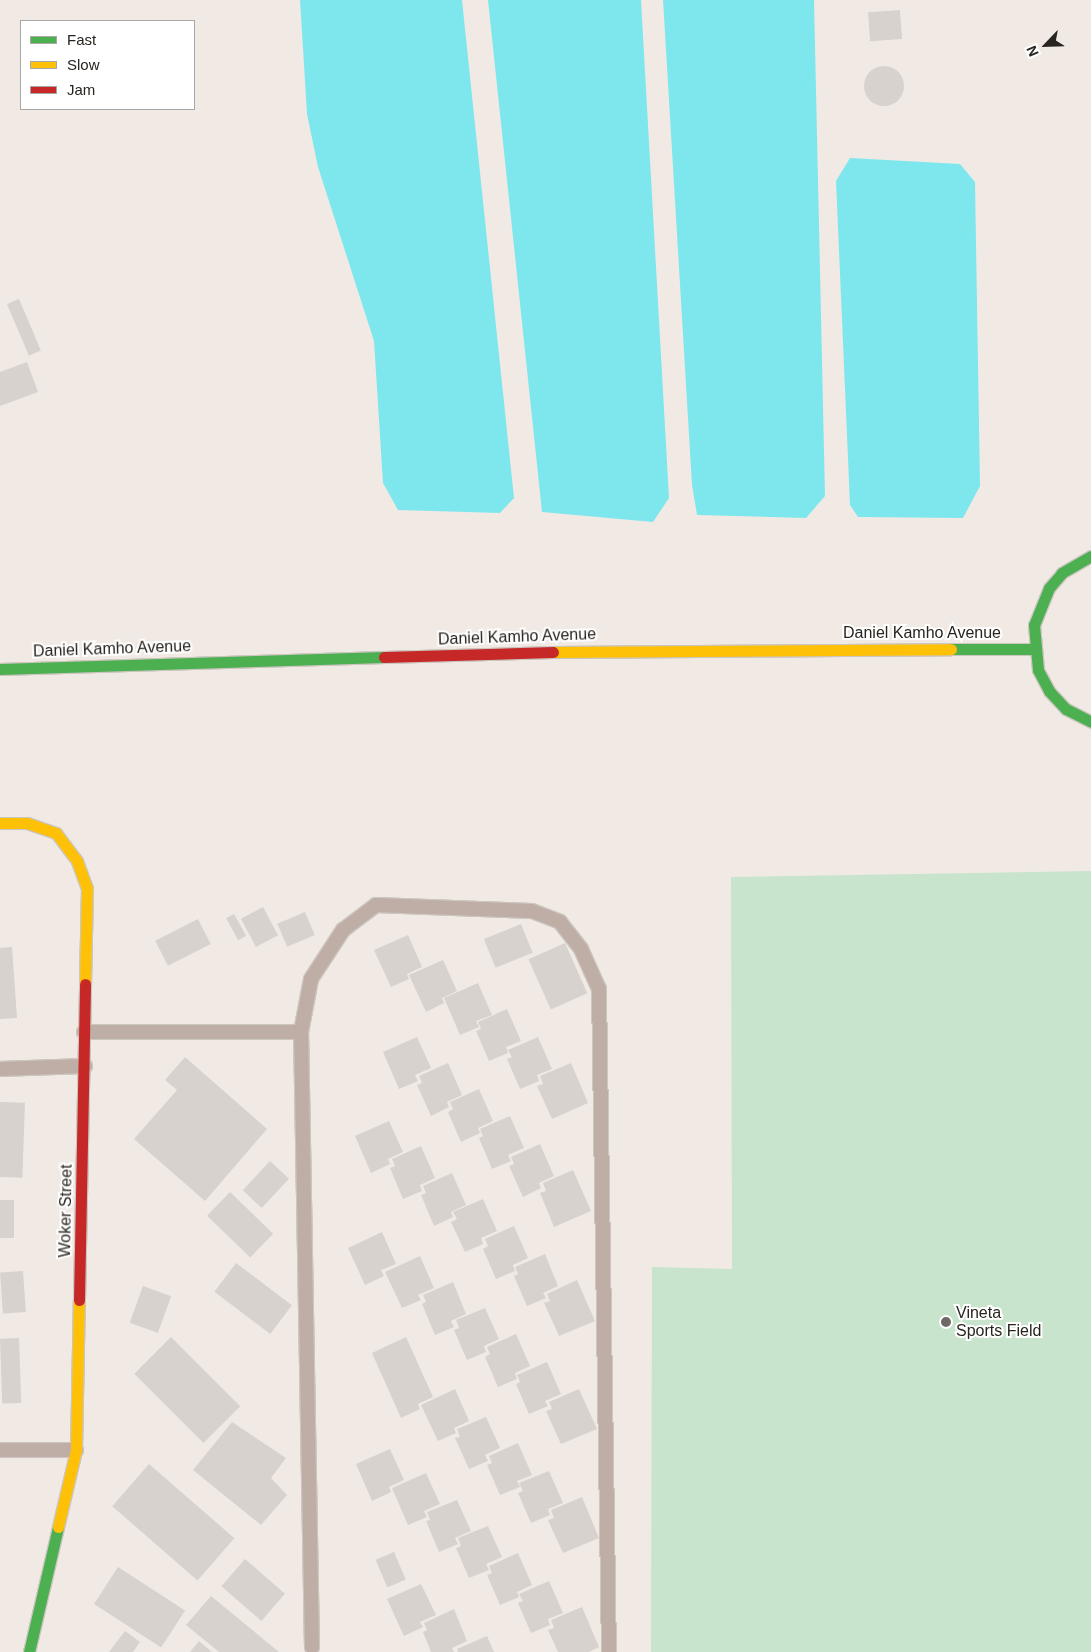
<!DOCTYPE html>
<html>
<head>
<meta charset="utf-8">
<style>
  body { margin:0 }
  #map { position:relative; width:1091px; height:1652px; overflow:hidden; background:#f1eae4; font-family:Arial,sans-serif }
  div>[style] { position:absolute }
  .green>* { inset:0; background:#c8e4cc }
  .water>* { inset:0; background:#7ee7ee }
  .building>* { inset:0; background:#d7d2cd; transform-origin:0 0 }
  .round { border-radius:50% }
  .roads { filter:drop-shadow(1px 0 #ccc6c1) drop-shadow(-1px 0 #ccc6c1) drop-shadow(0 1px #ccc6c1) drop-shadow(0 -1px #ccc6c1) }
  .lane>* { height:14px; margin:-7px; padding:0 7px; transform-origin:7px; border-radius:7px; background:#bfaea5 }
  .fast>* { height:11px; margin:-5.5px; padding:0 5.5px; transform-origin:5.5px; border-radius:5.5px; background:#4caf50 }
  .slow>* { height:11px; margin:-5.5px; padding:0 5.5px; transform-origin:5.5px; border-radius:5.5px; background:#ffc107 }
  .jam>* { height:11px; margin:-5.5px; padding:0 5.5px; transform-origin:5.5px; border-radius:5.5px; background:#c62828 }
  .dots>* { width:14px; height:14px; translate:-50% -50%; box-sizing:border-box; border:2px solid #fff; border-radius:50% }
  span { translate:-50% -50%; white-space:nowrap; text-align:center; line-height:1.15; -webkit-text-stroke:4px #fff; paint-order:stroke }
  .street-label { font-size:16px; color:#28241f }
  .poi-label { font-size:16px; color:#28241f }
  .left { translate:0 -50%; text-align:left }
  .legend { position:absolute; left:20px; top:20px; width:175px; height:90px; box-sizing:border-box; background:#fff; border:1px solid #a9a7a5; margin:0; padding:6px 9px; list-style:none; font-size:15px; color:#28241f }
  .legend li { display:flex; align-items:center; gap:10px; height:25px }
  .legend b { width:25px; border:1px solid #a9a7a5 }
  .north { position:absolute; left:1021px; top:20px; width:50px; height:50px; -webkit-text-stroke:4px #fff; paint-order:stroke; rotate:246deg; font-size:14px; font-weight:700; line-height:20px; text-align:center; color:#28241f }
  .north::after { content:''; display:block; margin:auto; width:18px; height:22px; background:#28241f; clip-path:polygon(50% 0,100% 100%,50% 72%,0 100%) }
</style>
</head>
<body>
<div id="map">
  <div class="green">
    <i style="clip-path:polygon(1091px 871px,1091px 1652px,651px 1652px,652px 1267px,732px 1269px,731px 877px)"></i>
  </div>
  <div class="water">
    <i style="clip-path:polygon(300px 0,462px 0,514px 498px,500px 513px,398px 510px,383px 483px,374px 341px,318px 167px,307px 114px)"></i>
    <i style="clip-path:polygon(488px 0,641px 0,669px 498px,653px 522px,542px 512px)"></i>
    <i style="clip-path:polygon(663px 0,814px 0,825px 496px,806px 518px,697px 515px,692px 485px)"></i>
    <i style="clip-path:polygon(850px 158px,960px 164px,975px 182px,980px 486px,963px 518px,858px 517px,850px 505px,836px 181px)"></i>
  </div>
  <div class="building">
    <i style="left:900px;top:10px;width:29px;height:32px;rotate:86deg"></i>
    <i class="round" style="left:864px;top:66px;width:40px;height:40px"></i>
    <i style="left:19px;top:299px;width:56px;height:13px;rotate:67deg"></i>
    <i style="clip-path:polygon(27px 362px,38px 392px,0 406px,0 372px)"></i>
    <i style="left:263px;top:907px;width:32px;height:25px;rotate:62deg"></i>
    <i style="left:305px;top:912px;width:25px;height:30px;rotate:67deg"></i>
    <i style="left:234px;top:914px;width:25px;height:9px;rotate:61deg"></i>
    <i style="left:198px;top:919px;width:28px;height:48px;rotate:63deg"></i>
    <i style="left:521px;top:924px;width:31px;height:40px;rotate:68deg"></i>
    <i style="clip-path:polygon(408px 935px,422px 967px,407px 974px,409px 979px,391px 987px,374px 950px)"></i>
    <i style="left:565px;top:943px;width:55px;height:40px;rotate:66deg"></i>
    <i style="clip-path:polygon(12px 947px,17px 1018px,0 1019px,0 948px)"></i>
    <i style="clip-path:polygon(443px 960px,457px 991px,442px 998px,444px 1003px,426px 1012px,409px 975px)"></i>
    <i style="clip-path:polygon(478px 983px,492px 1015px,476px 1021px,479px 1027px,460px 1035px,444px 998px)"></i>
    <i style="clip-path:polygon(507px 1009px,521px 1041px,506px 1047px,508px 1053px,489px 1061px,476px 1031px,481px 1029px,478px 1022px)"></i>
    <i style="clip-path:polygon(417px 1037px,431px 1068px,415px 1075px,418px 1081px,399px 1089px,383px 1052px)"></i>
    <i style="clip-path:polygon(538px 1037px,552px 1069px,537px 1075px,539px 1081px,520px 1089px,507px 1059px,512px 1057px,508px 1050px)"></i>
    <i style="clip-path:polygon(185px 1057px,267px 1129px,205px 1201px,134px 1139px,177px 1090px,165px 1080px)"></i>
    <i style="clip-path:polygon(448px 1063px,462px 1095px,447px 1102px,449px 1107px,431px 1116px,417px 1085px,422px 1083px,419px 1076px)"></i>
    <i style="clip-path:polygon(571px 1063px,588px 1103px,552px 1119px,537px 1086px,543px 1084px,540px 1076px)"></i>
    <i style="clip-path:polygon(479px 1089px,493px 1121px,478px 1128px,480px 1133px,461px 1142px,448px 1112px,453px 1109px,450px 1102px)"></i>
    <i style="left:0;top:1102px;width:25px;height:75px;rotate:2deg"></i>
    <i style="clip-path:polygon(510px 1116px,524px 1148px,508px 1155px,511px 1161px,492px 1169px,479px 1138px,483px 1136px,480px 1129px)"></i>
    <i style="clip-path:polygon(389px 1121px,403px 1152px,388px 1159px,390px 1164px,371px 1173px,355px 1136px)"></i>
    <i style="clip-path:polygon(540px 1144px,554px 1176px,539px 1183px,541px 1188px,523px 1197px,509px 1166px,514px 1164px,511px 1157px)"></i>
    <i style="clip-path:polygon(421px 1146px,435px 1178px,420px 1185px,422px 1191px,403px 1199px,390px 1168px,395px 1166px,392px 1159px)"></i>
    <i style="left:270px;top:1161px;width:26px;height:40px;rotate:43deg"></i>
    <i style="clip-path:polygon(573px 1170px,591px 1211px,554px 1227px,540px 1193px,546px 1191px,543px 1183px)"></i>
    <i style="clip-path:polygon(452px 1173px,466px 1205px,451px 1212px,453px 1217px,434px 1226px,421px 1195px,426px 1193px,423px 1186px)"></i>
    <i style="left:230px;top:1192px;width:60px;height:33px;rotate:44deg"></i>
    <i style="clip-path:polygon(483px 1199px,497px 1231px,481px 1238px,483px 1244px,465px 1252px,451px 1222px,457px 1219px,453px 1212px)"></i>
    <i style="left:0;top:1200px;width:14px;height:38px"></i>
    <i style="clip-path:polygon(514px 1226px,528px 1258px,513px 1265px,515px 1271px,496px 1279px,483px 1249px,488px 1246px,485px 1239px)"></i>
    <i style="clip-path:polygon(382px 1232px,396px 1264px,381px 1270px,384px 1276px,365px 1285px,348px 1248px)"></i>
    <i style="clip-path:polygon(545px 1254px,558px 1286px,543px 1293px,546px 1298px,527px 1306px,514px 1276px,518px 1274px,515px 1267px)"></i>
    <i style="clip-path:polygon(420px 1256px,434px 1288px,418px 1295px,421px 1300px,402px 1308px,385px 1272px)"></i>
    <i style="left:236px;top:1263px;width:70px;height:36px;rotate:37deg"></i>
    <i style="left:23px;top:1271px;width:41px;height:23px;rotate:86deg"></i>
    <i style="clip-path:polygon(577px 1280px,595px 1321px,559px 1336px,544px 1303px,550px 1301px,547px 1294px)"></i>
    <i style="clip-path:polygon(453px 1282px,466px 1314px,451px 1321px,454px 1327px,435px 1335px,422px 1304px,426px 1302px,423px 1295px)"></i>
    <i style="left:143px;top:1286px;width:30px;height:39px;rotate:20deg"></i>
    <i style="clip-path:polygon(485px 1308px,499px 1339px,484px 1346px,486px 1352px,467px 1360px,454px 1330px,459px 1328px,456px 1320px)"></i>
    <i style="clip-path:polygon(516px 1334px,530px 1366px,515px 1373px,517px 1379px,498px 1387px,485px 1357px,490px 1354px,487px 1347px)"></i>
    <i style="left:171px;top:1337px;width:98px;height:52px;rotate:45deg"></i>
    <i style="clip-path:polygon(406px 1337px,433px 1397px,418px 1404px,420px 1409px,401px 1418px,372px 1353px)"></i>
    <i style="left:19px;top:1338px;width:65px;height:19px;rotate:88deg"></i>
    <i style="clip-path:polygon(547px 1362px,561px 1394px,545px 1401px,548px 1406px,529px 1414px,516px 1384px,520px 1382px,517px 1375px)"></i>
    <i style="clip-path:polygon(455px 1389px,469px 1421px,454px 1428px,456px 1433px,438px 1441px,421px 1405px)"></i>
    <i style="clip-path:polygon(579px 1389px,597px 1429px,561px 1444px,546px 1411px,552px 1409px,549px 1402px)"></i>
    <i style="clip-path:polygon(486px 1417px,500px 1448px,485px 1455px,488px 1461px,469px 1469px,455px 1438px,460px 1437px,457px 1429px)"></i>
    <i style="clip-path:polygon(232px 1422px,286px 1458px,271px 1478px,287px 1495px,261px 1525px,193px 1470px)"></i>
    <i style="clip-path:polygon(518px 1443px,532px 1475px,517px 1481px,520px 1487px,500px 1495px,487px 1465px,492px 1463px,489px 1456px)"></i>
    <i style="clip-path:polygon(390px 1449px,404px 1480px,389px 1487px,391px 1492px,372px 1501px,356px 1464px)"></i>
    <i style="left:149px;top:1464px;width:113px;height:56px;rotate:41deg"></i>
    <i style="clip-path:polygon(549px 1471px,563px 1503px,548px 1509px,550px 1515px,531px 1523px,518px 1493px,523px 1491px,519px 1483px)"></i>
    <i style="clip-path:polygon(426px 1473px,440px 1504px,424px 1511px,427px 1517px,408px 1525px,392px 1488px)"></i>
    <i style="clip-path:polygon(582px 1497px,599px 1538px,563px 1553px,548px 1520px,554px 1518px,551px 1510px)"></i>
    <i style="clip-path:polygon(457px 1500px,471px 1531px,455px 1538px,458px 1544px,439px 1552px,426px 1521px,430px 1520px,427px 1512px)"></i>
    <i style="clip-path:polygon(488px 1526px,502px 1557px,486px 1564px,489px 1570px,469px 1578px,456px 1548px,461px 1546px,458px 1538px)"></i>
    <i style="left:394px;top:1552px;width:30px;height:20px;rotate:67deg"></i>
    <i style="clip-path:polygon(518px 1553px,532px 1585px,517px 1592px,519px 1597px,500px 1605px,487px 1575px,492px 1573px,489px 1566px)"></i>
    <i style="left:245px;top:1559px;width:53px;height:36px;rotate:41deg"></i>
    <i style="left:118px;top:1567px;width:80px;height:44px;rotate:33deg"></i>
    <i style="clip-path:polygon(549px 1581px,563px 1613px,548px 1619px,550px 1625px,531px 1633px,518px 1603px,523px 1601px,519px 1594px)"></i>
    <i style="clip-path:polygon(421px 1584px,436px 1615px,420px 1622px,423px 1627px,404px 1636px,387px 1599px)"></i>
    <i style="clip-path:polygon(211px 1596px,279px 1652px,219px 1652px,186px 1625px)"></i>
    <i style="clip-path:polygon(582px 1607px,599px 1647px,589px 1652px,558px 1652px,548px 1630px,554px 1628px,551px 1620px)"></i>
    <i style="clip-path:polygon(454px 1609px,467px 1641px,452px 1648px,454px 1652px,431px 1652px,423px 1632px,427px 1630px,424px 1623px)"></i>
    <i style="clip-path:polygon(125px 1631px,140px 1642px,133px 1652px,109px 1652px)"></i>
    <i style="clip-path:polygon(487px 1636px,494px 1652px,458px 1652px,457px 1649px)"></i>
    <i style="clip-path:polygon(199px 1641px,212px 1652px,190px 1652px)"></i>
  </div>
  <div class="roads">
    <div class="lane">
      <i style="left:84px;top:1032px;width:217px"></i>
      <i style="left:0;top:1069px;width:85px;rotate:-2deg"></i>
      <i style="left:0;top:1450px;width:76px"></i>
      <i style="left:312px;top:1647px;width:615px;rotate:-91.02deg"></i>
      <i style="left:301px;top:1032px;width:54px;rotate:-79.3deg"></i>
      <i style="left:311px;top:979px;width:59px;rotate:-56.9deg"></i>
      <i style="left:343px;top:930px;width:41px;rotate:-37.1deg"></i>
      <i style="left:376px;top:905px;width:156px;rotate:2.2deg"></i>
      <i style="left:532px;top:911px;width:30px;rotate:21deg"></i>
      <i style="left:560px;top:922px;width:34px;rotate:52deg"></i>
      <i style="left:581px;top:949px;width:44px;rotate:65.8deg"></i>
      <i style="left:599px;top:989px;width:663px;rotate:89.14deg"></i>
    </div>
    <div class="fast">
      <i style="left:1091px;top:556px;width:34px;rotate:150deg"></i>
      <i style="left:1062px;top:573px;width:20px;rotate:131deg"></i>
      <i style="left:1049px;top:588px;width:40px;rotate:112deg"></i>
      <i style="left:1034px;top:625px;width:45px;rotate:84.9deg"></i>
      <i style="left:1038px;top:670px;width:24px;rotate:62deg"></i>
      <i style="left:1049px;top:691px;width:25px;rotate:47deg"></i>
      <i style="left:1066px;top:709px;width:28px;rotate:27deg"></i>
      <i style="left:951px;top:649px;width:83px"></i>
      <i style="left:0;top:669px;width:384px;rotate:-1.8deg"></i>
      <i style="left:29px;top:1652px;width:128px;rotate:-76.9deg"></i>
    </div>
    <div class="slow">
      <i style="left:553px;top:652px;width:398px;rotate:-0.4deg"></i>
      <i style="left:0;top:823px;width:27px"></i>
      <i style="left:27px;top:823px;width:31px;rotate:19deg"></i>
      <i style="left:56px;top:833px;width:35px;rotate:53deg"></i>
      <i style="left:77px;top:861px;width:29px;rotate:70deg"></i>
      <i style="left:87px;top:888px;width:96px;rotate:91.2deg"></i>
      <i style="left:58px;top:1527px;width:79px;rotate:-76.8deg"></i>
      <i style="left:76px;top:1450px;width:150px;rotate:-88.9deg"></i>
    </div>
    <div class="jam">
      <i style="left:384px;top:657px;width:169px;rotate:-1.7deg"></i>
      <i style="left:79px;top:1300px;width:316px;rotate:-88.9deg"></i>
    </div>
  </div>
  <div class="dots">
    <i style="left:946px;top:1322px;background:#6e6964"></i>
  </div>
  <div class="street-label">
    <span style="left:922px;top:633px">Daniel Kamho Avenue</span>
    <span style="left:517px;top:637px;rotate:-2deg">Daniel Kamho Avenue</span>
    <span style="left:112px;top:649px;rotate:-2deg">Daniel Kamho Avenue</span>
    <span style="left:66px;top:1211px;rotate:-89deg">Woker Street</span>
  </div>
  <div class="poi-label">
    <span class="left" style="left:956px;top:1322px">Vineta<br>Sports Field</span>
  </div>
  <ul class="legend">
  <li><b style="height:6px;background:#4caf50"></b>Fast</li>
  <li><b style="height:6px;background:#ffc107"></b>Slow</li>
  <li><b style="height:6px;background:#c62828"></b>Jam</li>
  </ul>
  <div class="north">N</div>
</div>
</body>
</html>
